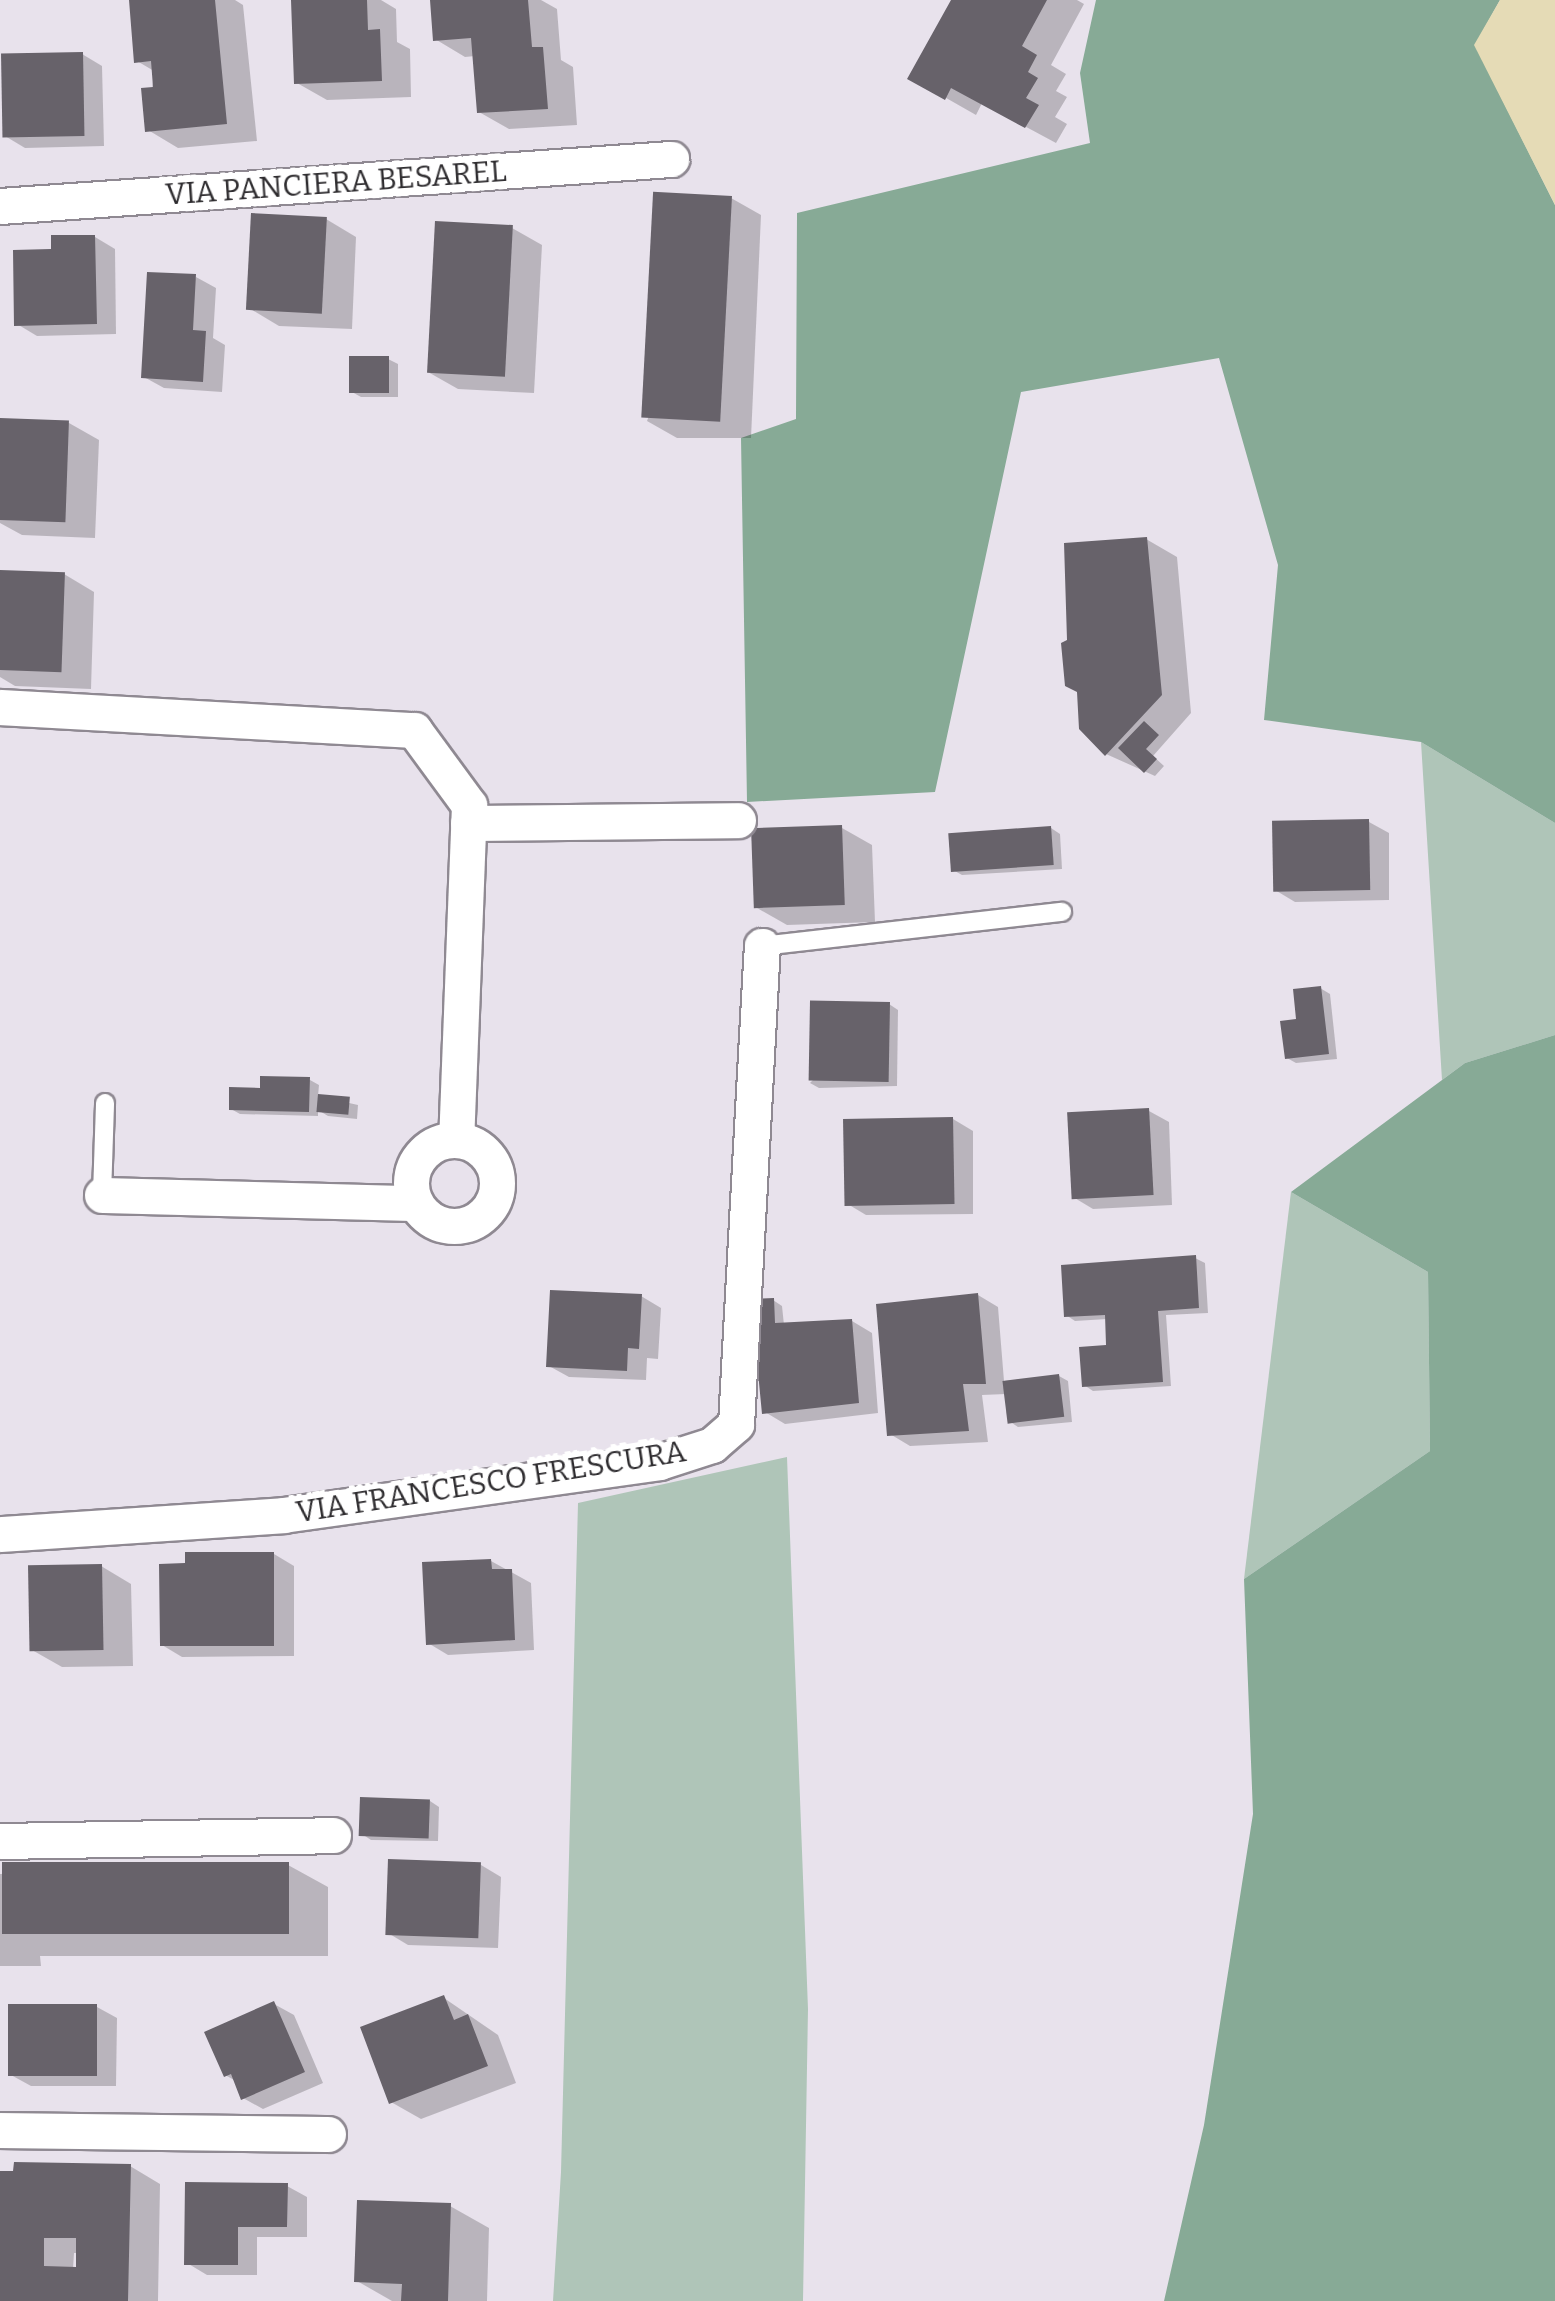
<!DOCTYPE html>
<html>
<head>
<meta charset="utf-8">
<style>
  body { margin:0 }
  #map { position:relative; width:1555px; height:2301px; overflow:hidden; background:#e8e2ec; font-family:Bitter,serif }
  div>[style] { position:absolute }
  .green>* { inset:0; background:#afc5b8 }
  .forest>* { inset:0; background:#87aa96 }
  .sand>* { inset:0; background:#e5dbb6 }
  .shadow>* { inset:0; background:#0003 }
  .building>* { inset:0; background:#67626a; transform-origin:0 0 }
  .roads { filter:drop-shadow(2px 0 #8f8992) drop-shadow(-2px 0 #8f8992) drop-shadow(0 2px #8f8992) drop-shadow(0 -2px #8f8992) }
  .lane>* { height:18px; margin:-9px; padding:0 9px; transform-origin:9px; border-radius:9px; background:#fff }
  .street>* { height:35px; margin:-17.5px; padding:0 17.5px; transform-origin:17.5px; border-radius:17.5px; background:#fff }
  .street>.ring { margin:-17.5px; padding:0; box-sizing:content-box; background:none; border:35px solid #fff; border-radius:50% }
  span { translate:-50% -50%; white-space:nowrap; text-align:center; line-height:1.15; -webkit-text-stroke:10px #fff; paint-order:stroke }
  .street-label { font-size:30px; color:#2e2c2f }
</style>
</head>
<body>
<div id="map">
  <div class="green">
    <i style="clip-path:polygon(1421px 742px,1555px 823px,1555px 1035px,1465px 1063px,1442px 1080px)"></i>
    <i style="clip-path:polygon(1291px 1192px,1428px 1272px,1430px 1451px,1244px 1579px)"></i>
    <i style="clip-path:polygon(787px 1457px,808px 2009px,803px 2301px,553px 2301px,561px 2172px,578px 1503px)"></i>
  </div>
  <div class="forest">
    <i style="clip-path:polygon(1096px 0,1500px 0,1475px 45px,1555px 205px,1555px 823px,1421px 742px,1264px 720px,1278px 565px,1219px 358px,1021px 392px,935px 792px,747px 802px,741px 438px,796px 419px,797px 213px,1090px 143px,1080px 73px)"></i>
    <i style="clip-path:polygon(1555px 1035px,1555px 2301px,1164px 2301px,1204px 2125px,1253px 1814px,1244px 1579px,1430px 1451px,1428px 1272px,1291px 1192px,1465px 1063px)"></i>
  </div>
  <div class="sand">
    <i style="clip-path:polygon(1500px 0,1555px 0,1555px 205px,1474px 45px)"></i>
  </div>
  <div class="shadow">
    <i style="clip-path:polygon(131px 0,235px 0,243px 5px,257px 141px,178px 148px,148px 130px,154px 71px,137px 61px)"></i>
    <i style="clip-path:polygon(294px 0,381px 0,396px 9px,397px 42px,410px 49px,411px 97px,327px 100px,297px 83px)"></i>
    <i style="clip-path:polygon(432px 0,541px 0,557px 9px,561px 60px,573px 67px,577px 125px,509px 129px,479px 112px,475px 56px,465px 57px,435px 39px)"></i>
    <i style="clip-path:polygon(953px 0,1077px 0,1084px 4px,1051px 65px,1066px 74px,1056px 91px,1067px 97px,1055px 117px,1067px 124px,1056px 143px,982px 103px,976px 115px,911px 78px)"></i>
    <i style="clip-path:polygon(82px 54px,102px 66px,104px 146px,25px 148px,5px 136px)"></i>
    <i style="clip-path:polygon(731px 198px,761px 215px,751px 438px,677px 438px,647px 421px)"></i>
    <i style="clip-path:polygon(326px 219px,356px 237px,352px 329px,279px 326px,249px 308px)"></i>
    <i style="clip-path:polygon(512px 228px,542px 245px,534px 393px,458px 389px,428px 372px)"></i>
    <i style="clip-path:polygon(95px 237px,115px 249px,116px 334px,37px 336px,17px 324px,54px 252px)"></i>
    <i style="clip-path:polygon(196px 277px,216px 288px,213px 338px,225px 345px,222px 392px,164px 388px,144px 377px)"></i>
    <i style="clip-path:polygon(388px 359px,398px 364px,398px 397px,361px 397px,352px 392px)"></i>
    <i style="clip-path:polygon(0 420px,69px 423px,99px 440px,95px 538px,22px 535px,0 523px)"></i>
    <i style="clip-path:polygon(1146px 539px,1177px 557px,1191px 713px,1153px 756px,1164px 766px,1155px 776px,1106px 754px)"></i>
    <i style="clip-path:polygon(0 572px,64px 574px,94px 592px,91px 689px,15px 686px,0 677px)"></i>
    <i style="clip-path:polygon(1369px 822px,1389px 833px,1389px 900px,1295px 902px,1275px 890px)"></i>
    <i style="clip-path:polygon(842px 828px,872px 845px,875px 922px,787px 925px,757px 908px)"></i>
    <i style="clip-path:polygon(1051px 828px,1060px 834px,1062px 869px,962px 875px,953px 870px)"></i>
    <i style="clip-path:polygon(1320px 988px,1330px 994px,1337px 1059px,1296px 1063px,1287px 1058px,1299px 1022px)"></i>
    <i style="clip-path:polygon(889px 1004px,898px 1010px,897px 1086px,819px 1088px,810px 1083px)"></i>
    <i style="clip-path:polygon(310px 1080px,319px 1085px,318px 1096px,358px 1105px,357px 1119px,328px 1116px,318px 1110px,318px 1116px,240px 1114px,231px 1109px,262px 1091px)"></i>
    <i style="clip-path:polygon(1149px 1111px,1169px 1122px,1172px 1205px,1093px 1209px,1073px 1197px)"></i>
    <i style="clip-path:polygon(953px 1119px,973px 1131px,973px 1214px,866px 1215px,846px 1203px)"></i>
    <i style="clip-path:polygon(1195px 1258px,1205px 1263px,1208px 1313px,1166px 1315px,1171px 1386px,1093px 1391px,1084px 1385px,1109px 1348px,1107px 1319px,1075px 1321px,1066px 1315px)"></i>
    <i style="clip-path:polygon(978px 1295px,998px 1307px,1004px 1381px,1059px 1376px,1068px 1381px,1072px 1422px,1018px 1427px,1009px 1421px,1006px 1394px,982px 1395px,988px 1442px,910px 1446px,890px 1434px)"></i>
    <i style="clip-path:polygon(641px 1296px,661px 1308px,658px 1359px,647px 1358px,646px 1380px,569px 1377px,549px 1366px)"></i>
    <i style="clip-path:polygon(773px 1300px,782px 1306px,784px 1325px,852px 1321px,872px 1333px,878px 1413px,785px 1424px,765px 1412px)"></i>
    <i style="clip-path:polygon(274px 1554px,294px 1566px,294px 1656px,182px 1657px,162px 1645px)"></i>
    <i style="clip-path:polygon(491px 1561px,531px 1583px,534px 1650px,448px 1655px,428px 1643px)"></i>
    <i style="clip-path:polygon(101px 1566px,131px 1584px,133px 1666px,62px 1667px,32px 1650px)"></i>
    <i style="clip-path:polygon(430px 1801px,439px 1807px,438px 1841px,371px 1840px,362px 1834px)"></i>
    <i style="clip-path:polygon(288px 1865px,328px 1887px,328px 1956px,40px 1956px,41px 1966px,0 1966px,0 1874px)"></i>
    <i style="clip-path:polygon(481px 1865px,501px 1877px,498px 1948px,408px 1945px,388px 1933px)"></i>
    <i style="clip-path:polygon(444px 1998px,498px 2035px,516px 2083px,421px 2119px,391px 2102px)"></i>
    <i style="clip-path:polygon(274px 2004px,294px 2015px,323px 2083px,263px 2109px,243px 2098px,236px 2081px,225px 2075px)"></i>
    <i style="clip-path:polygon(97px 2007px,117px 2018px,116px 2086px,31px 2086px,11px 2075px)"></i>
    <i style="clip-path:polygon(evenodd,130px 2166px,160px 2184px,158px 2301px,0 2301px,0 2173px,130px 2166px,74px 2253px,78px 2253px,78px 2269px,73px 2269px,74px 2253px)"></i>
    <i style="clip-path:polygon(287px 2186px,307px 2197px,307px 2237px,257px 2237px,257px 2275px,207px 2275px,187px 2263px)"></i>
    <i style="clip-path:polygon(450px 2206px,489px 2228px,487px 2301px,392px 2301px,357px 2281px)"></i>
  </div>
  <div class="building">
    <i style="clip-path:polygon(129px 0,215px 0,227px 124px,145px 132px,141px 88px,153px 87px,151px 61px,134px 63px)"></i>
    <i style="clip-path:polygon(291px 0,367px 0,368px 30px,380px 29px,382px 81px,294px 84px)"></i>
    <i style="clip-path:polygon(430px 0,528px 0,532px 47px,543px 47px,548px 109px,477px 113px,471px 38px,433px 41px)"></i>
    <i style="clip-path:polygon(951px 0,1047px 0,1022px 46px,1037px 55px,1028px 72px,1038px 78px,1026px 98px,1039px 105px,1025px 128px,951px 88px,945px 100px,907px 79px)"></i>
    <i style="left:83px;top:52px;width:84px;height:82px;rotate:89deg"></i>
    <i style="left:732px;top:196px;width:226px;height:79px;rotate:93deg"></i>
    <i style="left:251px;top:213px;width:76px;height:97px;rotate:3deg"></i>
    <i style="left:435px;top:221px;width:78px;height:152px;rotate:3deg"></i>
    <i style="clip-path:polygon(51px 235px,95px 235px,97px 324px,14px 326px,13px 250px,51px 249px)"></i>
    <i style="clip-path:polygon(147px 272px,196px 274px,193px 330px,206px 331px,203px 382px,141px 378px)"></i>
    <i style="left:349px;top:356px;width:40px;height:37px"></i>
    <i style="left:0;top:418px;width:69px;height:102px;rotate:2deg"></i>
    <i style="clip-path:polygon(1147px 537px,1162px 695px,1105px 756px,1079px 729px,1077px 692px,1065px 686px,1061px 643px,1067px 640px,1064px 543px)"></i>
    <i style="left:0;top:570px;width:65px;height:100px;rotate:2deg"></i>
    <i style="clip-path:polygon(1144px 721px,1159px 735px,1146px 749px,1157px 759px,1144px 773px,1118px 748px)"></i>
    <i style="left:1369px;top:819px;width:71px;height:97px;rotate:89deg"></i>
    <i style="left:842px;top:825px;width:80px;height:91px;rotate:88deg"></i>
    <i style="left:1051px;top:826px;width:39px;height:103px;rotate:86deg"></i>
    <i style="clip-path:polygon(1321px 986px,1329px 1054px,1285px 1059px,1280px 1021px,1296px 1019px,1293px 989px)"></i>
    <i style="left:890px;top:1002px;width:80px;height:80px;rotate:91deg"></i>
    <i style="clip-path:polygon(260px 1076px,310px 1077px,309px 1112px,229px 1110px,229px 1087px,260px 1088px)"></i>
    <i style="left:318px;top:1094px;width:32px;height:18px;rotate:5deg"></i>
    <i style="left:1149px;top:1108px;width:87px;height:82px;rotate:87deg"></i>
    <i style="left:953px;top:1117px;width:87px;height:110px;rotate:89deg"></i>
    <i style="clip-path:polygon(1196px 1255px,1199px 1308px,1158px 1311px,1163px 1382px,1082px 1387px,1079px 1347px,1106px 1345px,1105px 1315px,1064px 1317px,1061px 1265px)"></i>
    <i style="clip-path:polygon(550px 1290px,642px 1294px,639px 1349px,628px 1348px,627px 1371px,546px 1367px)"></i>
    <i style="clip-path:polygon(978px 1293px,986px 1384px,963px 1384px,969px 1431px,887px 1436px,876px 1304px)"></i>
    <i style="clip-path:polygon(774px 1298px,775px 1323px,852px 1319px,859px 1403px,762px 1414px,751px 1299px)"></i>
    <i style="left:1059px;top:1374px;width:43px;height:57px;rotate:83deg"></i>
    <i style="clip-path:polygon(185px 1552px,274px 1552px,274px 1646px,160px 1646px,159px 1564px,185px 1563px)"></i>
    <i style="clip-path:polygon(491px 1559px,492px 1569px,512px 1569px,515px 1640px,426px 1645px,422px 1562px)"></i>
    <i style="left:102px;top:1564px;width:86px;height:74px;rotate:89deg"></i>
    <i style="left:360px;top:1797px;width:70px;height:39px;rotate:2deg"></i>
    <i style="left:388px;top:1859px;width:93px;height:76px;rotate:2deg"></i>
    <i style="left:289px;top:1862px;width:72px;height:287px;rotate:90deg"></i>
    <i style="clip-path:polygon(444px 1995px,454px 2020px,468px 2014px,488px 2066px,389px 2104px,360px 2027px)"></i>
    <i style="clip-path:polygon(274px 2001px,305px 2072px,241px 2100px,231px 2074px,224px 2077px,204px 2032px)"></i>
    <i style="left:8px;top:2004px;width:89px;height:72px"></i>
    <i style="clip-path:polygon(evenodd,14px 2162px,131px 2164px,128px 2301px,0 2301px,0 2171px,13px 2171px,14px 2162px,44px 2238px,76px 2238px,76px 2267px,44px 2266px,44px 2238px)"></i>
    <i style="clip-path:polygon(185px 2182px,288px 2183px,287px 2227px,238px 2227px,238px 2265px,184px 2265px)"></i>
    <i style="clip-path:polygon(357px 2200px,451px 2203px,448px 2301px,401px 2301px,402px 2284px,354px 2282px)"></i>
  </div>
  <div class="roads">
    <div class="lane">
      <i style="left:762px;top:946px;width:302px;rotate:-6.5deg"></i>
      <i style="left:102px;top:1195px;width:92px;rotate:-88.1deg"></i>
    </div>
    <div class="street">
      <i style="left:0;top:206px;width:673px;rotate:-4.01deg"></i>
      <i style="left:0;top:707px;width:415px;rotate:3.2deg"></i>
      <i style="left:414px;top:730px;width:93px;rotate:53.7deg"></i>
      <i style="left:469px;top:805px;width:334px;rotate:92.2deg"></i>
      <i style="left:468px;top:823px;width:270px;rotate:-0.6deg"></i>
      <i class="ring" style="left:411px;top:1140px;width:51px;height:51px"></i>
      <i style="left:102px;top:1195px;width:312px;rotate:1.5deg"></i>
      <i style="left:0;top:1534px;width:284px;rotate:-3.8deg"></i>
      <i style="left:283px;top:1515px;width:380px;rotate:-8deg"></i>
      <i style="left:659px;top:1462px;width:56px;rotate:-17.8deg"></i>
      <i style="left:712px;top:1445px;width:32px;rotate:-41deg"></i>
      <i style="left:736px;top:1424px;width:479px;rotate:-86.9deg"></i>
      <i style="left:0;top:1841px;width:333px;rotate:-1deg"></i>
      <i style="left:0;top:2130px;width:328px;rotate:0.7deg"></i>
    </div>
  </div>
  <div class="street-label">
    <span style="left:336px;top:183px;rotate:-4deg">VIA PANCIERA BESAREL</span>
    <span style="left:491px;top:1482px;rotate:-9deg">VIA FRANCESCO FRESCURA</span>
  </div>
</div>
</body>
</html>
